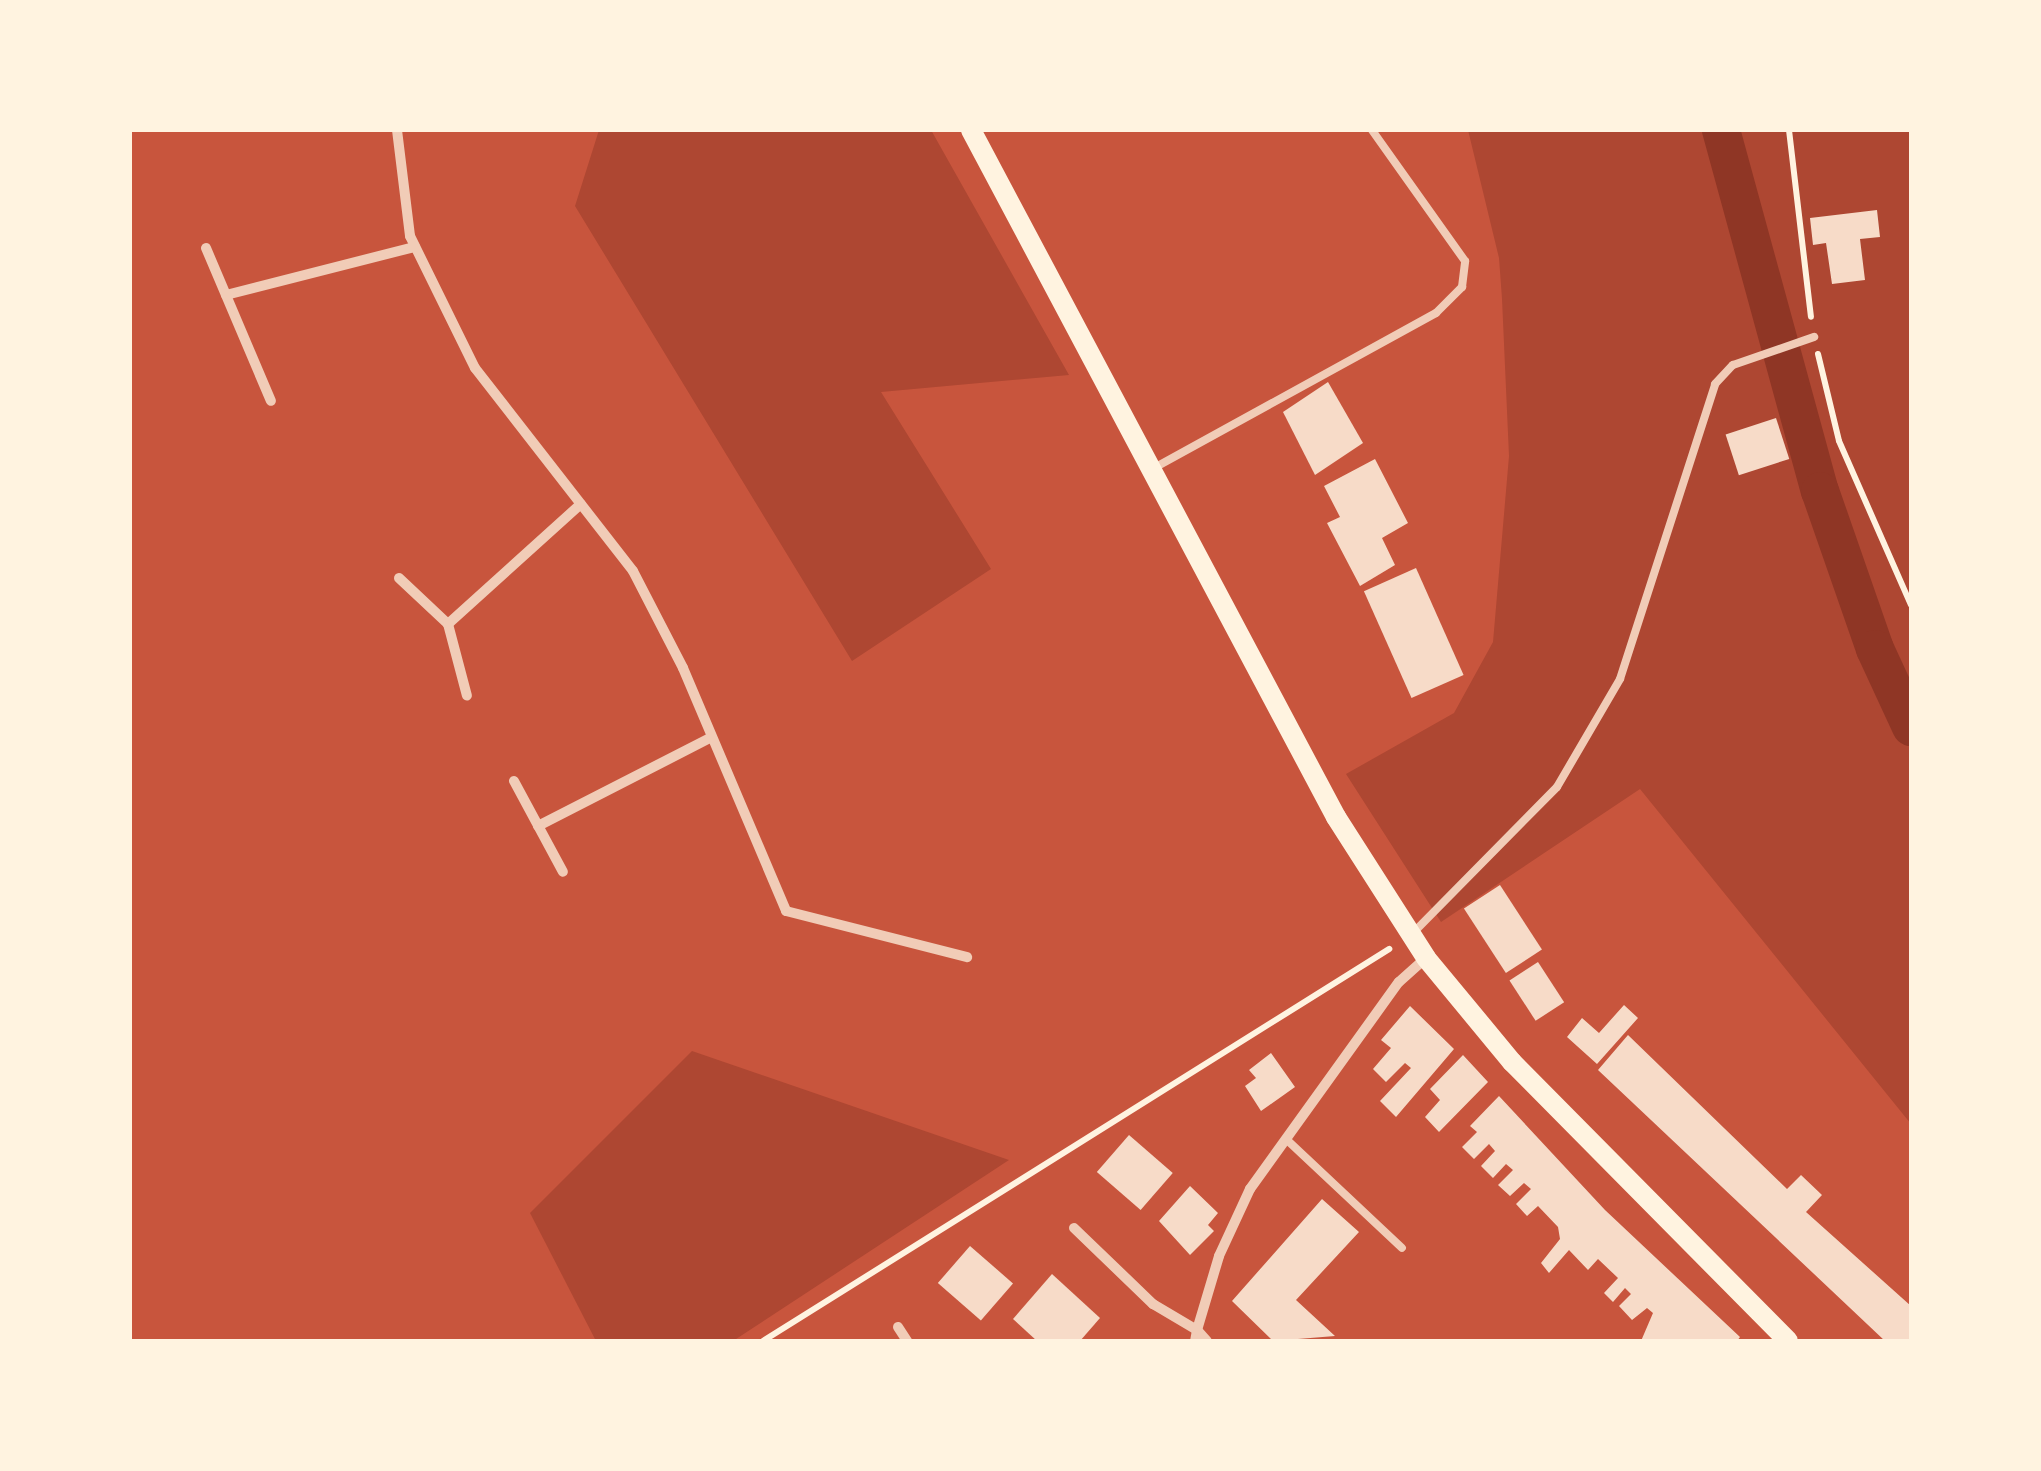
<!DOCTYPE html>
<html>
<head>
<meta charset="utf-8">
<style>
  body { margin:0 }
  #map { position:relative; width:2041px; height:1471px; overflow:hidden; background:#c8553d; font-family:"Asap Condensed",sans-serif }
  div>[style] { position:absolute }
  .green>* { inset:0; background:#ae4732 }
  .water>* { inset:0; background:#8f3625 }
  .canal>* { height:38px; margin:-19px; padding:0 19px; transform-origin:19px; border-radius:19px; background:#8f3625 }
  .building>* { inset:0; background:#f7dbc8; transform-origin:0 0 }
  .path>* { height:6px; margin:-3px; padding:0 3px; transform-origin:3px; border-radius:3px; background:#fff3e0 }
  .service>* { height:8px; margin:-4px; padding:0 4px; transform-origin:4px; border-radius:4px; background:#f1ccb7 }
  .minor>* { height:10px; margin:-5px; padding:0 5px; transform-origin:5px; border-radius:5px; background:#f1ccb7 }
  .secondary>* { height:20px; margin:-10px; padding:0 10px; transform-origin:10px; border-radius:10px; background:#fff3e0 }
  span { translate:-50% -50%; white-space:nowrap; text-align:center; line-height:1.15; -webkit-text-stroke:8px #fff3e0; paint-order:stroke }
  .frame { position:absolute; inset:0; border:132px solid #fff3e0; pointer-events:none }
</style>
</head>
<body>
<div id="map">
  <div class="green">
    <i style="clip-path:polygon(599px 130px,931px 130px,1069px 375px,881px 392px,991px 569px,852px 661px,575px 206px)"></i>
    <i style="clip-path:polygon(1468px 130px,1911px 130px,1911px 1124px,1640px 789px,1441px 922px,1346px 774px,1454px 713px,1493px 642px,1509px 456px,1502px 299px,1499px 258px)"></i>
    <i style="clip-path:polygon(692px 1051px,1009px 1160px,733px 1341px,596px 1341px,530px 1213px)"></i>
  </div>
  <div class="water">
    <i style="clip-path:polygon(1792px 369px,1827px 484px,1820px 491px,1810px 490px,1775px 374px)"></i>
  </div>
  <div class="canal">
    <i style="left:1721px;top:130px;width:374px;rotate:74.7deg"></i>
    <i style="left:1820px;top:491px;width:167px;rotate:70.8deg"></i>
    <i style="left:1875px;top:649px;width:86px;rotate:65.2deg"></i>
  </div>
  <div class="building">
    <i style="clip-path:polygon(1877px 210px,1880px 237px,1860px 239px,1865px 280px,1832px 284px,1826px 243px,1813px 245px,1810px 218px)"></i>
    <i style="clip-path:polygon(1328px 382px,1363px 443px,1315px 475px,1283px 412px)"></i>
    <i style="left:1776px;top:418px;width:43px;height:53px;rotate:72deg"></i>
    <i style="clip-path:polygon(1375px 459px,1408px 523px,1382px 538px,1395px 565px,1360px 586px,1327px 523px,1340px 517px,1324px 486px)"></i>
    <i style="left:1416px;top:568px;width:117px;height:57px;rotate:66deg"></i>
    <i style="left:1500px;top:885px;width:77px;height:43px;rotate:57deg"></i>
    <i style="left:1538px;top:962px;width:48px;height:34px;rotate:57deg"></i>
    <i style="clip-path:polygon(1624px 1005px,1638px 1018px,1597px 1064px,1567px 1037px,1582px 1018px,1599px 1033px)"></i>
    <i style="clip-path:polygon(1410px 1006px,1454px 1049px,1396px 1117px,1380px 1101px,1411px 1068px,1405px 1063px,1386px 1082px,1373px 1069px,1391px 1048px,1381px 1040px)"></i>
    <i style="clip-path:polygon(1628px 1035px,1787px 1189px,1801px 1175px,1822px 1195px,1806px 1212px,1911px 1306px,1911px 1341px,1885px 1341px,1598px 1070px)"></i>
    <i style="clip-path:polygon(1271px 1053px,1295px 1087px,1261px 1111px,1245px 1086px,1256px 1078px,1249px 1070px)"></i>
    <i style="clip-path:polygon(1463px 1055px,1488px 1082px,1439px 1132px,1425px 1117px,1440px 1100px,1430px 1089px)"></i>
    <i style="clip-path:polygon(1499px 1096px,1605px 1210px,1740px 1337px,1737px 1341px,1641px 1341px,1653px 1313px,1647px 1308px,1632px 1320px,1619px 1306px,1631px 1294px,1625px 1288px,1613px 1302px,1604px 1293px,1618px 1278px,1598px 1259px,1588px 1270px,1569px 1250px,1549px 1273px,1541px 1263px,1560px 1239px,1558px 1227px,1538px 1206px,1527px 1216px,1516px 1204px,1531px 1189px,1524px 1183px,1510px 1196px,1498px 1185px,1513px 1170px,1506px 1164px,1493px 1178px,1481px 1166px,1495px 1151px,1489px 1144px,1474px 1159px,1462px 1147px,1477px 1132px,1470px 1126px)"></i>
    <i style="left:1129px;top:1135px;width:58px;height:49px;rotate:41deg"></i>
    <i style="clip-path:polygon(1190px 1186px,1218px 1213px,1208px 1225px,1214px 1231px,1190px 1255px,1159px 1221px)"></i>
    <i style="clip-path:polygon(1322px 1199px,1359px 1232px,1296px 1300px,1335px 1336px,1273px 1341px,1232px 1301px)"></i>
    <i style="left:970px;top:1246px;width:57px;height:49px;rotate:41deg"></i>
    <i style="clip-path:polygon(1052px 1274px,1100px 1318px,1080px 1341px,1037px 1341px,1013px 1319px)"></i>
  </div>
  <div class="path">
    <i style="left:1789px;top:130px;width:188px;rotate:83.3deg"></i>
    <i style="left:1818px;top:354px;width:89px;rotate:76.4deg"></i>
    <i style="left:1839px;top:441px;width:179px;rotate:66.3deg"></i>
    <i style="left:763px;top:1341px;width:739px;rotate:-32.05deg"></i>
  </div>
  <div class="service">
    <i style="left:1154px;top:468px;width:322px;rotate:-28.8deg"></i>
    <i style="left:1436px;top:313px;width:37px;rotate:-45deg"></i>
    <i style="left:1462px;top:287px;width:26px;rotate:-83deg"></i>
    <i style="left:1465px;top:261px;width:161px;rotate:-125.4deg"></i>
    <i style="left:1412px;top:934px;width:206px;rotate:-45.4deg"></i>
    <i style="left:1557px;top:787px;width:125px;rotate:-59.7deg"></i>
    <i style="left:1620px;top:679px;width:310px;rotate:-72.1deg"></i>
    <i style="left:1715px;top:384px;width:26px;rotate:-47deg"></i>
    <i style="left:1733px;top:365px;width:86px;rotate:-19.1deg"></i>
    <i style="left:1286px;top:1139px;width:159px;rotate:43.2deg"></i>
  </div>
  <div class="minor">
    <i style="left:397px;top:130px;width:107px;rotate:83deg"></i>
    <i style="left:410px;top:236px;width:147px;rotate:63.8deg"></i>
    <i style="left:475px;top:368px;width:257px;rotate:52.1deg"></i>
    <i style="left:633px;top:571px;width:109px;rotate:62.7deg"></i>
    <i style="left:683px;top:668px;width:264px;rotate:67deg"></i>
    <i style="left:786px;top:911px;width:187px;rotate:14.3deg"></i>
    <i style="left:206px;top:248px;width:166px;rotate:67deg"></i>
    <i style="left:226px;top:295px;width:195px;rotate:-14.3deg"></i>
    <i style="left:399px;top:578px;width:67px;rotate:43.2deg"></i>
    <i style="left:448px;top:624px;width:74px;rotate:75.2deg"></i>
    <i style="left:448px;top:624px;width:179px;rotate:-42.1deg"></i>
    <i style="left:514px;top:781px;width:103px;rotate:61.7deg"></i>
    <i style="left:538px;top:826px;width:195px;rotate:-27.1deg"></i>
    <i style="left:1074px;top:1228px;width:110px;rotate:43.9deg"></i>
    <i style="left:1153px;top:1304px;width:51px;rotate:30.6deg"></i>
    <i style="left:1197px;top:1330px;width:11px;rotate:100deg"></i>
    <i style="left:898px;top:1327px;width:17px;rotate:57deg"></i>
    <i style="left:1207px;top:1341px;width:15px;rotate:-132deg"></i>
    <i style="left:1197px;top:1330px;width:77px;rotate:-73.4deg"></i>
    <i style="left:1219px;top:1256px;width:74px;rotate:-65.2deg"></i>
    <i style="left:1250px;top:1189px;width:255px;rotate:-54.3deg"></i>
    <i style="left:1399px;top:982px;width:36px;rotate:-42deg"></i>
  </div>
  <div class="secondary">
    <i style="left:971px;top:130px;width:778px;rotate:62.02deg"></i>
    <i style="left:1336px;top:817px;width:167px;rotate:57.4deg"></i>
    <i style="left:1426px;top:958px;width:135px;rotate:50.4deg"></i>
    <i style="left:1512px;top:1062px;width:392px;rotate:45.3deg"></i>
  </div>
  <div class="frame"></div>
</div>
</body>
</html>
